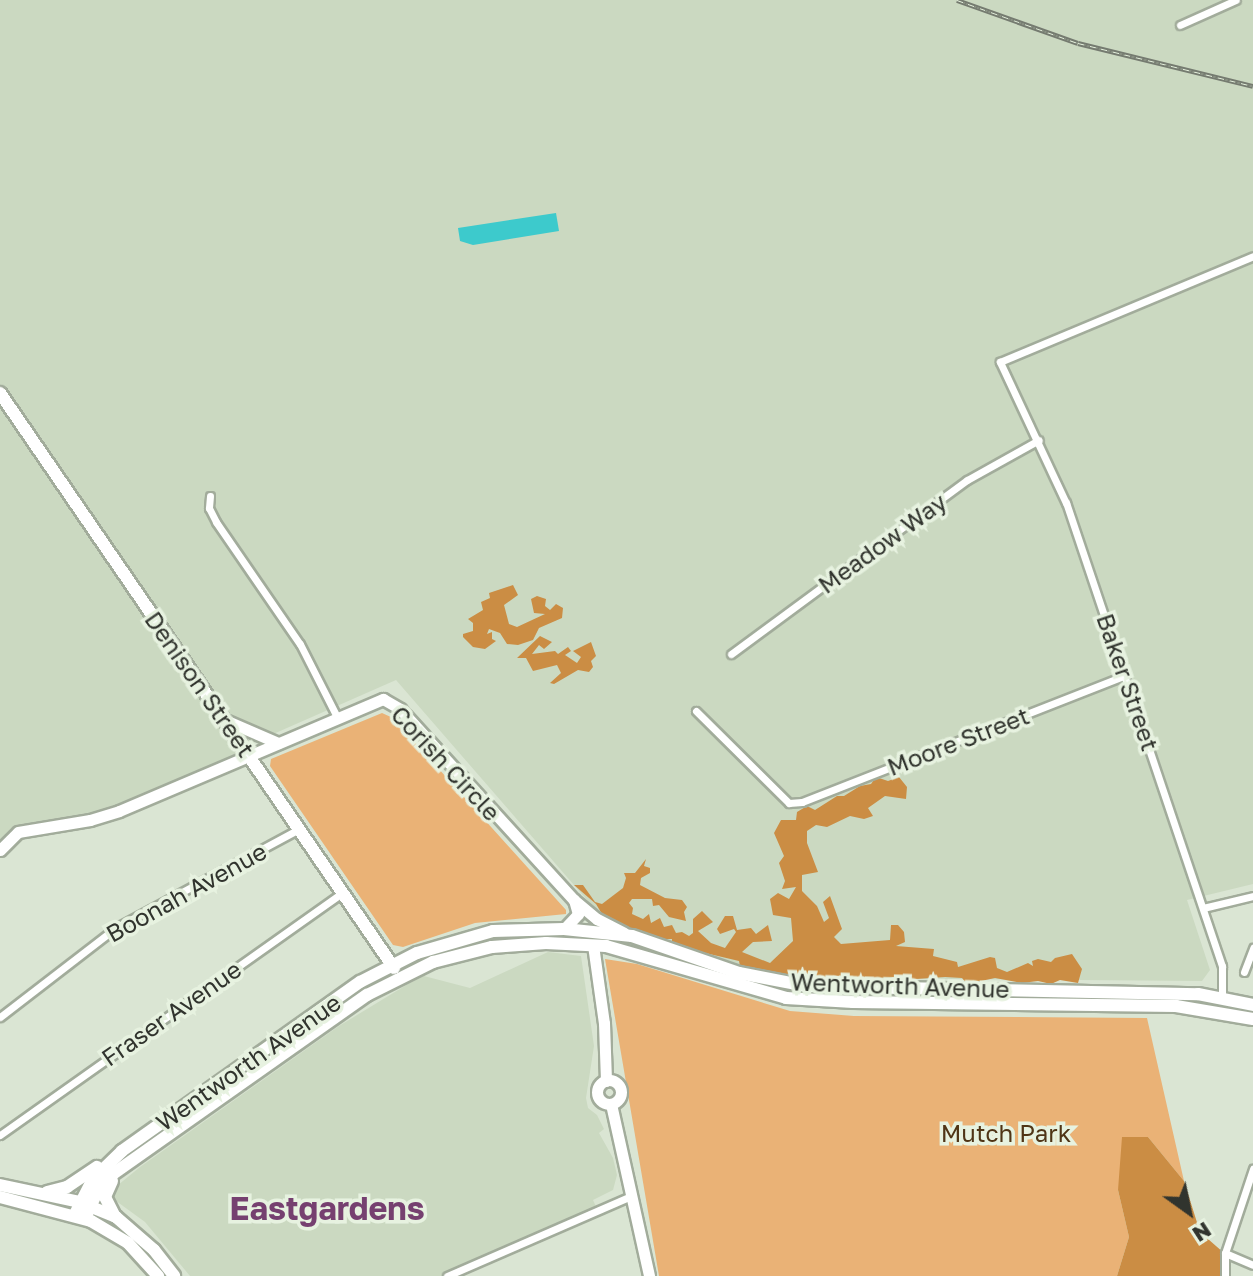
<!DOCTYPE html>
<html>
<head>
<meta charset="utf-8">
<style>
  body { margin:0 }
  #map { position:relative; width:1253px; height:1276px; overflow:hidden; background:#dae5d3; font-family:"Golos Text",sans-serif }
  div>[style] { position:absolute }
  .built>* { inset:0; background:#cbd9c1 }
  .green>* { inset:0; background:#eab276 }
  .forest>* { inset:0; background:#cb8d44 }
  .water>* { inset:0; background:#3dcacc }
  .roads { filter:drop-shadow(2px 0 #a2ac9b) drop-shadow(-2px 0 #a2ac9b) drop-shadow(0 2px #a2ac9b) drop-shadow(0 -2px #a2ac9b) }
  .street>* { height:7px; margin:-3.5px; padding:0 3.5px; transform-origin:3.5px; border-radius:3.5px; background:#fff }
  .secondary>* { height:11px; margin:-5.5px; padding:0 5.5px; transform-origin:5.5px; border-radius:5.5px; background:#fff }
  .secondary>.ring { margin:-5.5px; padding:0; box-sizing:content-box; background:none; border:11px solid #fff; border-radius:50% }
  .primary>* { height:12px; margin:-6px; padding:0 6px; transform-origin:6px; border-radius:6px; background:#fff }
  .rail>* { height:5px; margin-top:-2.5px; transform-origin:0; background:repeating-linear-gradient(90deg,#e7f2e0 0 6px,#757b70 0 12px); box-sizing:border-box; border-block:2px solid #757b70 }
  span { translate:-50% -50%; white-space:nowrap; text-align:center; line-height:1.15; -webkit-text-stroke:7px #e7f2e0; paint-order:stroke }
  .street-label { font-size:24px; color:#31342e }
  .park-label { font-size:24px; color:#4f3516 }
  .district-label { font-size:32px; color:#764070; font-weight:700 }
  .north { position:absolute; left:1149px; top:1172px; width:80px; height:80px; -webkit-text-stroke:6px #e7f2e0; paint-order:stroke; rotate:147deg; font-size:22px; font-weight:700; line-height:32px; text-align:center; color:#31342e }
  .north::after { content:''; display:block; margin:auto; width:28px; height:36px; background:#31342e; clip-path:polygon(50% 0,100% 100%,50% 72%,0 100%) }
</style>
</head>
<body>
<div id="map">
  <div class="built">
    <i style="clip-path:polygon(0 0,1253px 0,1253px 884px,1187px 900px,1210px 970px,1202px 981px,811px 978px,737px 964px,629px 926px,600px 915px,396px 680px,235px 751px,239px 761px,119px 811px,28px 829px,0 849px)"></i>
    <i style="clip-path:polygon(548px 952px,581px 956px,594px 1046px,586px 1098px,588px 1108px,597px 1115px,604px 1129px,599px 1133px,613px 1158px,617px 1175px,613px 1190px,593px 1200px,600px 1216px,460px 1276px,190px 1276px,145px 1222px,112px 1198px,112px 1190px,140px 1167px,339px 1026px,408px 984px,424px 976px,470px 988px)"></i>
  </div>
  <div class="green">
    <i style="clip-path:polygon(382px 713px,393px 718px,410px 737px,566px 910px,566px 914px,475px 923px,403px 947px,393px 945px,270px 766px,271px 759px)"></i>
    <i style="clip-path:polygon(605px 959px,637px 964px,790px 1011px,854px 1016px,1147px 1018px,1184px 1181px,1148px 1137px,1118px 1190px,1129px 1237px,1117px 1276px,659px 1276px)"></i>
  </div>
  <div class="forest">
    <i style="clip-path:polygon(513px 585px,518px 595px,504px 605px,509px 624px,517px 627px,545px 614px,534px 613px,531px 599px,537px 596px,546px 599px,545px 606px,550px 610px,556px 604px,563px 608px,562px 618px,539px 628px,533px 640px,518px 645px,507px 644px,500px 633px,489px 629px,487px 634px,492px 632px,492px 639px,496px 641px,485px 649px,473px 647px,463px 637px,463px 634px,473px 631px,473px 623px,468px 619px,483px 610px,481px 602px,490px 598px,489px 593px)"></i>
    <i style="clip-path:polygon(540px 636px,552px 642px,544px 649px,539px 645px,532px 654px,555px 651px,558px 654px,568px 647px,571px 651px,565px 655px,577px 663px,581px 657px,573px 651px,591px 642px,596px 656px,591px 661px,593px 667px,589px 672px,578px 670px,554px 684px,550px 683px,561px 673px,557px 665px,533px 671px,526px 658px,517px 658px)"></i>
    <i style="clip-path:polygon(876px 777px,888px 781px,899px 777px,907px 787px,906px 799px,885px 796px,868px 808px,873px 816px,864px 819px,850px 816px,827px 827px,816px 825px,807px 831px,807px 843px,818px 872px,802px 875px,802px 891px,817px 906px,824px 922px,829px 918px,823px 902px,830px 896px,842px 929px,834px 937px,841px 944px,890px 940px,891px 925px,898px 925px,904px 932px,905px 942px,896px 946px,934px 949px,933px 956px,957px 962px,958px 967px,990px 957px,995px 958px,997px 968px,1007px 972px,1028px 963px,1033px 966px,1032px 961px,1038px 959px,1051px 962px,1055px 958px,1072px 954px,1082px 969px,1078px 983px,1060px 980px,1051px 984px,1038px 981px,1022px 983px,995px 978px,967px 984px,962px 978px,945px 977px,916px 979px,911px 983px,907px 977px,872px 978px,858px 983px,856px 978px,835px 981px,828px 978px,813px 983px,773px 976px,740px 966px,739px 961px,701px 952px,697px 955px,695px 950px,672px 942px,672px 939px,659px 939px,640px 930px,625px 932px,623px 924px,605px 919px,596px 904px,574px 885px,583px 885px,595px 902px,602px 904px,623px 888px,626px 878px,624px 873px,635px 873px,646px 859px,644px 866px,650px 868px,650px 873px,641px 878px,640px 885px,665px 898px,682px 900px,687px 907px,684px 912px,686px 921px,669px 917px,659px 905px,653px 906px,652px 899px,632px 899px,629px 903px,633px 908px,632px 914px,643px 919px,649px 914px,651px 923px,660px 918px,664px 927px,672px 925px,676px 933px,682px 932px,689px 936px,693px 933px,693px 919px,702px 911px,713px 922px,698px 931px,711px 943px,725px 948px,736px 932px,734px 929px,720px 934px,717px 929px,725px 916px,733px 916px,737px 930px,751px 928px,756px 934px,768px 925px,772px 941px,753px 942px,742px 952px,770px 963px,793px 941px,791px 918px,773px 915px,770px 899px,778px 893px,789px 899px,796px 887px,782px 889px,785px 881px,779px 863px,784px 856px,774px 833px,781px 820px,796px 820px,797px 812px,807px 806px,815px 810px,837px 796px,844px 796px,860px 786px,871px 784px)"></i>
    <i style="clip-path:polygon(1122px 1137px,1148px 1137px,1184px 1181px,1200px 1232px,1224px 1253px,1225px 1276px,1117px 1276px,1129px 1237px,1118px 1190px)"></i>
  </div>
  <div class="water">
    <i style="clip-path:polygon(556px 213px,559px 231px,473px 245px,460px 241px,458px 228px)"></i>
  </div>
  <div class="roads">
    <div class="street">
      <i style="left:1180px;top:25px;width:61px;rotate:-24.1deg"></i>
      <i style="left:210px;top:496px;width:12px;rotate:95deg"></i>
      <i style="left:209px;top:508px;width:16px;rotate:63deg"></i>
      <i style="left:216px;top:522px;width:148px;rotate:55.5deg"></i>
      <i style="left:300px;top:644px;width:82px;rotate:63.1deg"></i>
      <i style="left:731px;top:654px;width:293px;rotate:-36.4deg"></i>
      <i style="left:967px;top:480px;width:82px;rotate:-29.1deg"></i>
      <i style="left:696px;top:711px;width:131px;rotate:44.7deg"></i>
      <i style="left:789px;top:803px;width:13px;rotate:-4deg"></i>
      <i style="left:802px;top:802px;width:348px;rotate:-21.4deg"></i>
      <i style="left:1203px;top:908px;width:51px;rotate:-13.5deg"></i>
      <i style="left:1244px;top:972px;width:26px;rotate:-69deg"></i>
      <i style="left:1222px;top:996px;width:30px;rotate:-90deg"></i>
      <i style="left:1222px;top:966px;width:489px;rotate:-108.6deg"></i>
      <i style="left:1066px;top:503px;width:156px;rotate:-115.1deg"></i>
      <i style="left:1000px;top:362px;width:274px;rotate:-22.7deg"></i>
      <i style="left:0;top:1017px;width:148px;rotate:-37.6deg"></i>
      <i style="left:117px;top:927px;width:207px;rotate:-28.3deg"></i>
      <i style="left:0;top:1135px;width:420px;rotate:-35.3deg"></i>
      <i style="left:1225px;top:1253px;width:30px;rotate:23deg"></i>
      <i style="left:447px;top:1276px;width:201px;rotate:-23.5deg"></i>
      <i style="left:1225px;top:1276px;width:23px;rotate:-90deg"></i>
      <i style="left:1225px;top:1253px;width:89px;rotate:-71.6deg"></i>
    </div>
    <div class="secondary">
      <i style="left:225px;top:720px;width:58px;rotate:23.5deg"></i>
      <i style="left:0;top:850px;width:25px;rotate:-45deg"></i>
      <i style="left:18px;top:832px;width:73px;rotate:-9.5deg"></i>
      <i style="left:90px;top:820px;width:30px;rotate:-17deg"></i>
      <i style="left:119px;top:811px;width:287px;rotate:-23deg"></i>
      <i style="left:383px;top:699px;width:20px;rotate:30deg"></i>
      <i style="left:400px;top:709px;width:258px;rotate:47.7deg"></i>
      <i style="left:574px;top:900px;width:30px;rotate:40deg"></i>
      <i style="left:597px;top:919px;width:30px;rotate:27deg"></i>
      <i style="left:564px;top:929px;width:21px;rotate:-47deg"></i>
      <i style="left:578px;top:914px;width:15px;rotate:-106deg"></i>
      <i style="left:593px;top:945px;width:79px;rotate:82deg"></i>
      <i style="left:604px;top:1023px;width:58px;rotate:88deg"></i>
      <i class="ring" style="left:597px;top:1080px;width:13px;height:13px"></i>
      <i style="left:611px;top:1104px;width:176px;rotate:77.5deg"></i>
    </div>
    <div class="primary">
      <i style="left:0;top:393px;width:697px;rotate:55.58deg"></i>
      <i style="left:112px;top:1181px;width:17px;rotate:114deg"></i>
      <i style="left:105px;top:1197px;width:22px;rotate:63deg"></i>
      <i style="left:0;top:1185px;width:81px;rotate:12.1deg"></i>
      <i style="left:79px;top:1202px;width:40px;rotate:22deg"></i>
      <i style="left:116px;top:1217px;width:50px;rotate:41deg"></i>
      <i style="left:154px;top:1250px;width:33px;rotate:52deg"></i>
      <i style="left:47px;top:1192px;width:21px;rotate:-14deg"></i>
      <i style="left:67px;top:1187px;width:36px;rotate:-34deg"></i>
      <i style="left:0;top:1197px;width:94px;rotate:14.8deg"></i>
      <i style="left:91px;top:1221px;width:43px;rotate:30.7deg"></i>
      <i style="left:128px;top:1243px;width:45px;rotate:47.7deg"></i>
      <i style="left:75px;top:1214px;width:38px;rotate:-63deg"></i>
      <i style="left:92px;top:1180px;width:42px;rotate:-44deg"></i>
      <i style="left:122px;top:1151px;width:292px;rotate:-35.4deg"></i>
      <i style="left:360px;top:982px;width:64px;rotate:-27deg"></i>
      <i style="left:417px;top:953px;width:79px;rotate:-16.1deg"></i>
      <i style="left:493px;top:931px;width:71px;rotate:-1.6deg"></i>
      <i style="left:564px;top:929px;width:68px;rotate:5.9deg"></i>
      <i style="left:632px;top:936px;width:113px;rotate:19.1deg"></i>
      <i style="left:739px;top:973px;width:68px;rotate:11deg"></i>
      <i style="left:806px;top:986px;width:392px;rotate:1.2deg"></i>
      <i style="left:1198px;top:994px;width:56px;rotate:11.3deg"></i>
      <i style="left:85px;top:1218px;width:31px;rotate:-65deg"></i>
      <i style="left:98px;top:1190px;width:22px;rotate:-47deg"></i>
      <i style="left:113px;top:1174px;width:311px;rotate:-35.2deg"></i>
      <i style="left:367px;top:995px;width:74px;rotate:-26.6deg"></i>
      <i style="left:433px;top:962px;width:61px;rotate:-14.3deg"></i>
      <i style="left:492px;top:947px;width:54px;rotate:-4.2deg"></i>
      <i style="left:546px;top:943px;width:60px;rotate:2.9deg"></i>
      <i style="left:606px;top:946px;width:187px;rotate:16.1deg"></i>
      <i style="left:786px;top:998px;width:67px;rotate:3.4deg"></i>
      <i style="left:853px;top:1002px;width:323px;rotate:0.7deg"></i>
      <i style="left:1176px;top:1006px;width:78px;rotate:9.6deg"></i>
    </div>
  </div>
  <div class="rail">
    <i style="left:957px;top:0;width:128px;rotate:19.6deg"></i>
    <i style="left:1078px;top:43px;width:180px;rotate:13.8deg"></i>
  </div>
  <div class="street-label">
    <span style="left:882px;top:543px;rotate:-36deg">Meadow Way</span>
    <span style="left:1128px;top:682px;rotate:71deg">Baker Street</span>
    <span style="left:200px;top:684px;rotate:55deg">Denison Street</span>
    <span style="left:958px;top:741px;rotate:-21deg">Moore Street</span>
    <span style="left:446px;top:763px;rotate:47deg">Corish Circle</span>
    <span style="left:186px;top:892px;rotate:-29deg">Boonah Avenue</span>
    <span style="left:900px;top:985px;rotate:2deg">Wentworth Avenue</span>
    <span style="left:171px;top:1013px;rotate:-35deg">Fraser Avenue</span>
    <span style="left:248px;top:1062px;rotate:-35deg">Wentworth Avenue</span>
  </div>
  <div class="park-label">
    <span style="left:1006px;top:1133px">Mutch Park</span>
  </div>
  <div class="district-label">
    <span style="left:327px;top:1208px">Eastgardens</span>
  </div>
  <div class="north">N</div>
</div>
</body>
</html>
